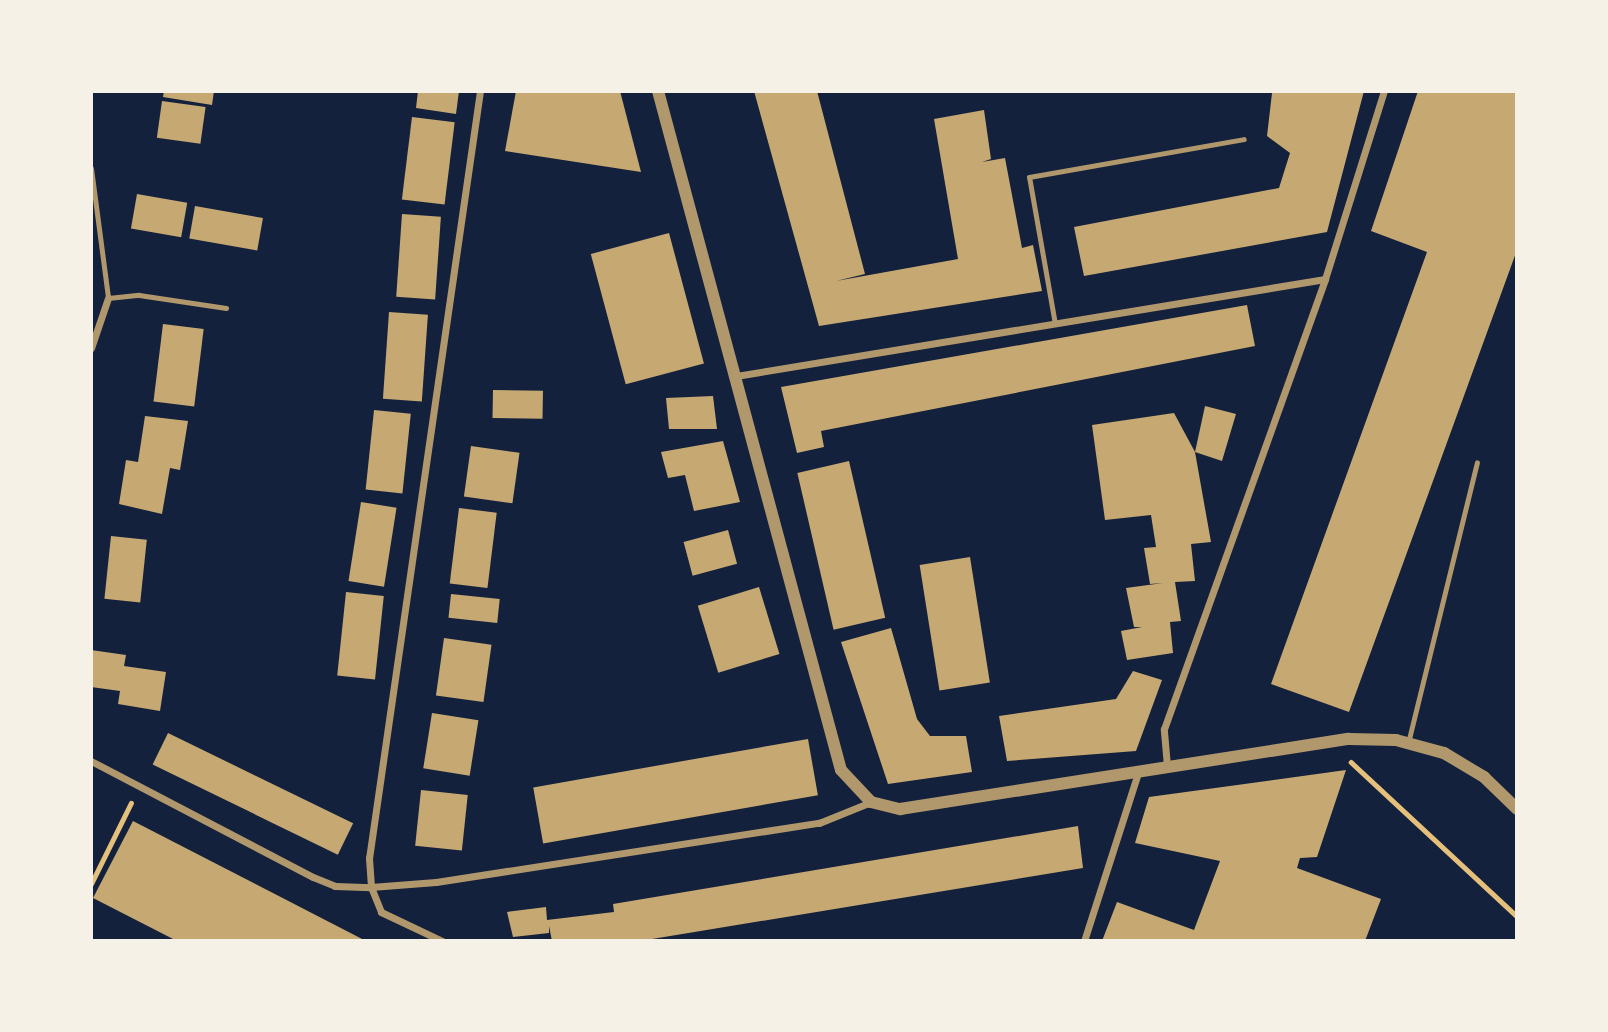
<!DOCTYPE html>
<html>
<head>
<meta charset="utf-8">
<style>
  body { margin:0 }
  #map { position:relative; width:1608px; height:1032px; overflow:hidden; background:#14213d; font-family:"PT Sans Narrow",sans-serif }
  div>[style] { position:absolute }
  .building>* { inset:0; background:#c6a872; transform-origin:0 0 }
  .path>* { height:4.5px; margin:-2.25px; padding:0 2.25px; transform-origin:2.25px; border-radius:2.25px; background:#e5c07b }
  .service>* { height:5px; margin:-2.5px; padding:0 2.5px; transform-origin:2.5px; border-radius:2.5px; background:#b1986c }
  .minor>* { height:7px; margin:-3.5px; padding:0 3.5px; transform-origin:3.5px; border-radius:3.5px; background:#b1986c }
  .tertiary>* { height:12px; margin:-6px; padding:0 6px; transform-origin:6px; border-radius:6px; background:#b1986c }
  span { translate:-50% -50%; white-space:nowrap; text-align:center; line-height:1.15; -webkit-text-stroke:5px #f6f1e7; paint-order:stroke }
  .frame { position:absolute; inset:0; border:93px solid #f6f1e7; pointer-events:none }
</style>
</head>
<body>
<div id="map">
  <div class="building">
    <i style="clip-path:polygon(164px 91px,214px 91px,212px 105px,163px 97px)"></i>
    <i style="clip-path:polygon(418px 91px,459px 91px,456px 114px,416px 108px)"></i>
    <i style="clip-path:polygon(516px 91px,620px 91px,641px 172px,505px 151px)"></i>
    <i style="clip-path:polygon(754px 91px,817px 91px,865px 274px,836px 281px,958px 259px,934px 119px,984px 110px,991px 159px,982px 162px,1005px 158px,1022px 248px,1033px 245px,1042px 291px,819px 326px)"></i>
    <i style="clip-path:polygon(1285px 91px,1364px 91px,1327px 232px,1084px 276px,1074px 227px,1279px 188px,1290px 153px,1267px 136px,1272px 93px)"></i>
    <i style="clip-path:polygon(1418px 91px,1517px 91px,1517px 250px,1349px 712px,1271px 684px,1427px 252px,1371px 231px)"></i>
    <i style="left:162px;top:101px;width:44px;height:37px;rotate:8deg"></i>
    <i style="left:412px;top:117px;width:43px;height:83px;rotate:7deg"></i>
    <i style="left:137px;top:194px;width:51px;height:35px;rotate:10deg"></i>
    <i style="left:195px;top:206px;width:69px;height:33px;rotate:10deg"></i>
    <i style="left:402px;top:214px;width:39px;height:83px;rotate:4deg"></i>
    <i style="left:669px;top:233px;width:135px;height:81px;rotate:75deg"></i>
    <i style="clip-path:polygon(1247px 305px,1255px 346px,821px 431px,824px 447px,797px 453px,781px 387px)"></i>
    <i style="left:389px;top:312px;width:39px;height:87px;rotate:4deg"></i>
    <i style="left:163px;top:324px;width:41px;height:78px;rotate:7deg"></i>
    <i style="left:493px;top:390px;width:50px;height:28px;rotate:1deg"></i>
    <i style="clip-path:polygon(713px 396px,717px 429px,669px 429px,666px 398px)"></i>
    <i style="clip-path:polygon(1205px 406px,1236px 414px,1222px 461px,1195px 452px,1211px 542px,1191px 544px,1195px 581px,1175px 582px,1181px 621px,1170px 622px,1173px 653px,1127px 660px,1121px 631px,1142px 627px,1134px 627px,1126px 588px,1163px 583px,1150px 584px,1144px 548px,1156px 547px,1151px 515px,1105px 520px,1092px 425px,1174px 413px,1195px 452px)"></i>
    <i style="left:374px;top:410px;width:37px;height:80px;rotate:6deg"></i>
    <i style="clip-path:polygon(145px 416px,188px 421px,180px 470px,170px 468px,162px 514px,119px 504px,126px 460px,138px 462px)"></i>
    <i style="clip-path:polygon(723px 441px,740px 502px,694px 511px,685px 475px,668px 478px,661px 452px)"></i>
    <i style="left:471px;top:446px;width:49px;height:51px;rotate:8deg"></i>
    <i style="left:849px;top:461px;width:161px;height:53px;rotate:77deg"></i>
    <i style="left:361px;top:502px;width:36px;height:80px;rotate:9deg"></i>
    <i style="left:459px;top:508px;width:38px;height:76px;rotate:7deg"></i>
    <i style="left:728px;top:530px;width:35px;height:46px;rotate:75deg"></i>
    <i style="left:111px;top:536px;width:36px;height:63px;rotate:6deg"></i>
    <i style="left:970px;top:557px;width:127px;height:51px;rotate:81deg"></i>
    <i style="left:759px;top:587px;width:70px;height:64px;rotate:73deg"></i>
    <i style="left:346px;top:592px;width:38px;height:84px;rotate:6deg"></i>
    <i style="left:451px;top:594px;width:49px;height:24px;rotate:6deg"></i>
    <i style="clip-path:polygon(891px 628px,917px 719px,930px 736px,966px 736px,972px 772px,888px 784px,841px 642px)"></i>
    <i style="left:444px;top:638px;width:48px;height:58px;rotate:8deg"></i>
    <i style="clip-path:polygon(91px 650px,126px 655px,124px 666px,166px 672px,160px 711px,118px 704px,120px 691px,91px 687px)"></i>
    <i style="clip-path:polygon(1133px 671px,1162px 680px,1136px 751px,1007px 761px,999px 716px,1116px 699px)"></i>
    <i style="left:432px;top:713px;width:47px;height:56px;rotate:9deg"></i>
    <i style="left:168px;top:733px;width:206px;height:35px;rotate:26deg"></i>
    <i style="left:808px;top:739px;width:57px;height:279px;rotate:80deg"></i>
    <i style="clip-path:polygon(1346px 770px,1317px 857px,1300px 858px,1297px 868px,1381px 899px,1365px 941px,1102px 941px,1117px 902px,1194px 930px,1220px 861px,1135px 843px,1149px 797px)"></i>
    <i style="left:421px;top:790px;width:47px;height:56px;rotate:6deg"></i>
    <i style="clip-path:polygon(133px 821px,366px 941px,177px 941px,93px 898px)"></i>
    <i style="clip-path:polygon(1078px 826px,1083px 868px,640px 941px,552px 941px,549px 926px,549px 933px,513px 937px,507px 912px,546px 907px,547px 920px,614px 912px,613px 904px)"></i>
  </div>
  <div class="path">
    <i style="left:1351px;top:762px;width:226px;rotate:42.9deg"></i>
    <i style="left:91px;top:884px;width:90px;rotate:-63.7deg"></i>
  </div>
  <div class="service">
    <i style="left:91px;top:168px;width:131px;rotate:82.5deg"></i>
    <i style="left:108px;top:298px;width:31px;rotate:-6deg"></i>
    <i style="left:139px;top:295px;width:88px;rotate:8.5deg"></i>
    <i style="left:1055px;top:324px;width:149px;rotate:-100deg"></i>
    <i style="left:1029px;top:177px;width:218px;rotate:-10deg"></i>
    <i style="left:1408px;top:743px;width:289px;rotate:-76.2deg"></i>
  </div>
  <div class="minor">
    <i style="left:480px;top:91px;width:775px;rotate:98.23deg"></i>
    <i style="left:369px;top:858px;width:29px;rotate:86deg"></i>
    <i style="left:371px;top:887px;width:65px;rotate:-4.4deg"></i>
    <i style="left:436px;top:882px;width:388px;rotate:-8.8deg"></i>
    <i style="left:819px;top:823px;width:56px;rotate:-22deg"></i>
    <i style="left:91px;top:348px;width:53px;rotate:-71.2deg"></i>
    <i style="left:736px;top:376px;width:597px;rotate:-9.35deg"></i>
    <i style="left:91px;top:761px;width:250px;rotate:27.6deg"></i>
    <i style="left:313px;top:877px;width:24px;rotate:22deg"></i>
    <i style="left:335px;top:886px;width:36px;rotate:2deg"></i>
    <i style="left:371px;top:887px;width:27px;rotate:68deg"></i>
    <i style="left:381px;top:912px;width:68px;rotate:25.4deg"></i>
    <i style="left:1167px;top:766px;width:37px;rotate:-95deg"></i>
    <i style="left:1164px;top:729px;width:478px;rotate:-70.3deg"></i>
    <i style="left:1325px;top:279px;width:197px;rotate:-72.6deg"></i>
    <i style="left:1084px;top:941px;width:176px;rotate:-72.2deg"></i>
  </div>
  <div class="tertiary">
    <i style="left:658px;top:91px;width:703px;rotate:74.92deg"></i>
    <i style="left:841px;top:770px;width:44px;rotate:46.8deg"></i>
    <i style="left:871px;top:802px;width:30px;rotate:14deg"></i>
    <i style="left:900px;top:809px;width:454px;rotate:-8.9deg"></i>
    <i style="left:1349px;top:739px;width:47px;rotate:1.2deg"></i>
    <i style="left:1396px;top:740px;width:50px;rotate:15.2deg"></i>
    <i style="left:1444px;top:753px;width:47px;rotate:31deg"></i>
    <i style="left:1484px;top:777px;width:46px;rotate:44.1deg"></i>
  </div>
  <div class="frame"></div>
</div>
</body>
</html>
